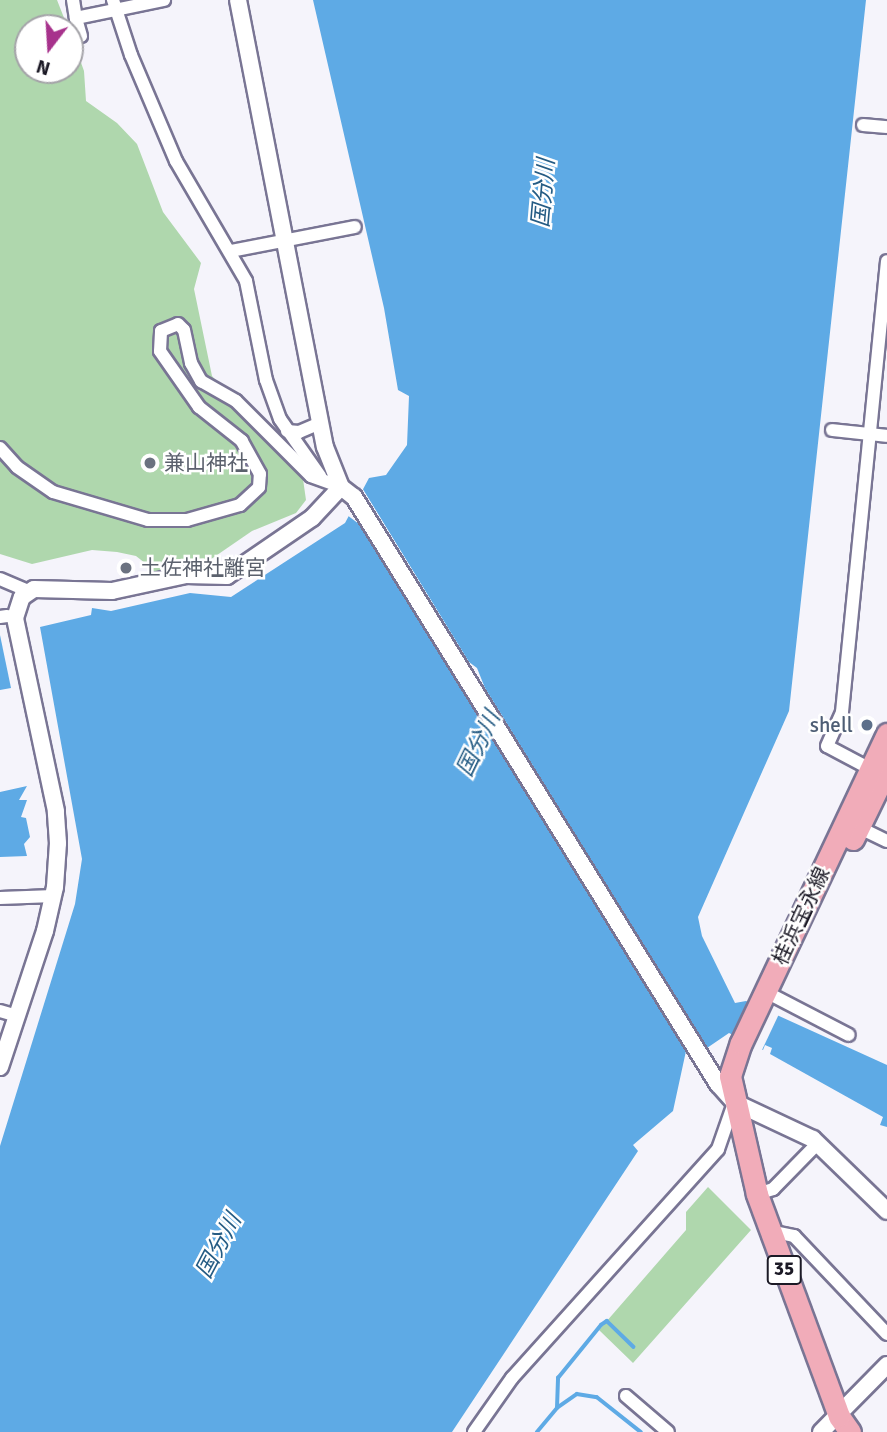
<!DOCTYPE html>
<html>
<head>
<meta charset="utf-8">
<style>
  body { margin:0 }
  #map { position:relative; width:887px; height:1432px; overflow:hidden; background:#f5f4fb; font-family:Signika,"Noto Sans JP",sans-serif }
  div>[style] { position:absolute }
  .green>* { inset:0; background:#afd7ad }
  .water>* { inset:0; background:#5eaae5 }
  .pier>* { inset:0; background:#f5f4fb }
  .stream>* { height:3.5px; margin:-1.75px; padding:0 1.75px; transform-origin:1.75px; border-radius:1.75px; background:#5eaae5 }
  .roads { filter:drop-shadow(2px 0 #797594) drop-shadow(-2px 0 #797594) drop-shadow(0 2px #797594) drop-shadow(0 -2px #797594) }
  .minor>* { height:12px; margin:-6px; padding:0 6px; transform-origin:6px; border-radius:6px; background:#fff }
  .tertiary>* { height:16px; margin:-8px; padding:0 8px; transform-origin:8px; border-radius:8px; background:#fff }
  .primary>* { height:21px; margin:-10.5px; padding:0 10.5px; transform-origin:10.5px; border-radius:10.5px; background:#f1acb9 }
  .dots>* { width:19px; height:19px; translate:-50% -50%; box-sizing:border-box; border:4px solid #fff; border-radius:50% }
  span { translate:-50% -50%; white-space:nowrap; text-align:center; line-height:1.15; -webkit-text-stroke:5px #fff; paint-order:stroke }
  .shield-label span { padding:2px 5px; background:#fff; border:2px solid; border-radius:5px; -webkit-text-stroke-width:0 }
  .shield-label { font-size:19px; color:#1c1a26; font-weight:700 }
  .worship-label { font-size:21px; color:#5b616d }
  .left { translate:0 -50%; text-align:left }
  .service-label { font-size:21px; color:#4e5e75 }
  .right { translate:-100% -50%; text-align:right }
  .street-label { font-size:21px; color:#1c1a26 }
  .water-label { font-size:23px; color:#255c84; font-style:italic }
  .north { position:absolute; left:14px; top:14px; width:70px; height:70px; box-sizing:border-box; background:#fff; border:2px solid #a4a3a8; border-radius:50%; rotate:197deg; font-size:19px; font-weight:700; line-height:28px; text-align:center; color:#1c1a26 }
  .north::after { content:''; display:block; margin:auto; width:24px; height:32px; background:#a7328c; clip-path:polygon(50% 0,100% 100%,50% 72%,0 100%) }
</style>
</head>
<body>
<div id="map">
  <div class="green">
    <i style="clip-path:polygon(0 0,57px 0,68px 28px,28px 28px,28px 70px,70px 70px,70px 32px,84px 71px,86px 101px,117px 123px,137px 144px,163px 212px,201px 263px,194px 289px,212px 376px,303px 479px,306px 500px,296px 513px,252px 531px,204px 564px,141px 581px,150px 567px,136px 556px,117px 552px,92px 550px,32px 564px,0 554px)"></i>
    <i style="clip-path:polygon(708px 1187px,751px 1230px,633px 1363px,599px 1330px,686px 1230px,686px 1212px)"></i>
  </div>
  <div class="water">
    <i style="clip-path:polygon(313px 0,866px 0,789px 711px,698px 917px,702px 936px,735px 1003px,746px 1001px,887px 1065px,887px 1127px,880px 1125px,883px 1117px,770px 1054px,772px 1048px,765px 1045px,763px 1050px,729px 1033px,707px 1048px,686px 1051px,673px 1111px,633px 1145px,638px 1151px,452px 1432px,0 1432px,0 1146px,75px 904px,82px 859px,40px 627px,91px 615px,92px 608px,111px 611px,190px 593px,231px 597px,345px 523px,369px 478px,386px 475px,407px 445px,409px 396px,398px 390px,384px 308px)"></i>
    <i style="clip-path:polygon(0 635px,11px 688px,0 690px)"></i>
    <i style="clip-path:polygon(27px 786px,19px 800px,27px 800px,21px 817px,26px 818px,30px 837px,24px 844px,27px 856px,0 857px,0 792px)"></i>
  </div>
  <div class="pier">
    <i style="clip-path:polygon(361px 486px,469px 662px,477px 668px,485px 688px,709px 1051px,689px 1056px,363px 527px,347px 515px)"></i>
    <i style="clip-path:polygon(750px 1002px,779px 1014px,761px 1052px,739px 1042px)"></i>
  </div>
  <div class="stream">
    <i style="left:557px;top:1408px;width:30px;rotate:-88deg"></i>
    <i style="left:558px;top:1378px;width:68px;rotate:-50.9deg"></i>
    <i style="left:601px;top:1325px;width:7px;rotate:-34deg"></i>
    <i style="left:607px;top:1321px;width:37px;rotate:44deg"></i>
    <i style="left:537px;top:1432px;width:31px;rotate:-50deg"></i>
    <i style="left:557px;top:1408px;width:24px;rotate:-35deg"></i>
    <i style="left:577px;top:1394px;width:20px;rotate:9deg"></i>
    <i style="left:597px;top:1397px;width:56px;rotate:38.5deg"></i>
  </div>
  <div class="roads">
    <div class="minor">
      <i style="left:73px;top:0;width:18px;rotate:81deg"></i>
      <i style="left:113px;top:0;width:58px;rotate:71.9deg"></i>
      <i style="left:131px;top:55px;width:115px;rotate:67deg"></i>
      <i style="left:176px;top:161px;width:139px;rotate:59.7deg"></i>
      <i style="left:246px;top:281px;width:101px;rotate:78.6deg"></i>
      <i style="left:266px;top:380px;width:41px;rotate:70.3deg"></i>
      <i style="left:280px;top:419px;width:70px;rotate:54.9deg"></i>
      <i style="left:81px;top:36px;width:19px;rotate:-106deg"></i>
      <i style="left:76px;top:18px;width:90px;rotate:-11.6deg"></i>
      <i style="left:863px;top:125px;width:24px;rotate:5deg"></i>
      <i style="left:231px;top:251px;width:126px;rotate:-11deg"></i>
      <i style="left:832px;top:430px;width:55px;rotate:6.2deg"></i>
      <i style="left:287px;top:431px;width:12px;rotate:5deg"></i>
      <i style="left:299px;top:432px;width:23px;rotate:-23deg"></i>
      <i style="left:0;top:448px;width:25px;rotate:48deg"></i>
      <i style="left:17px;top:467px;width:44px;rotate:34.8deg"></i>
      <i style="left:53px;top:492px;width:99px;rotate:16.4deg"></i>
      <i style="left:148px;top:520px;width:39px"></i>
      <i style="left:187px;top:520px;width:55px;rotate:-15.8deg"></i>
      <i style="left:240px;top:505px;width:26px;rotate:-43deg"></i>
      <i style="left:259px;top:487px;width:13px;rotate:-86deg"></i>
      <i style="left:260px;top:474px;width:38px;rotate:-119deg"></i>
      <i style="left:242px;top:441px;width:55px;rotate:-141.7deg"></i>
      <i style="left:199px;top:407px;width:68px;rotate:-124.9deg"></i>
      <i style="left:160px;top:351px;width:20px;rotate:-87deg"></i>
      <i style="left:161px;top:331px;width:18px;rotate:-22deg"></i>
      <i style="left:178px;top:324px;width:8px;rotate:45deg"></i>
      <i style="left:184px;top:330px;width:34px;rotate:78deg"></i>
      <i style="left:191px;top:363px;width:21px;rotate:61deg"></i>
      <i style="left:201px;top:381px;width:40px;rotate:29.7deg"></i>
      <i style="left:236px;top:401px;width:106px;rotate:45deg"></i>
      <i style="left:311px;top:476px;width:32px;rotate:20deg"></i>
      <i style="left:0;top:579px;width:30px;rotate:23deg"></i>
      <i style="left:0;top:617px;width:7px;rotate:-8deg"></i>
      <i style="left:876px;top:772px;width:55px;rotate:-152deg"></i>
      <i style="left:827px;top:746px;width:37px;rotate:-66deg"></i>
      <i style="left:842px;top:712px;width:453px;rotate:-84.3deg"></i>
      <i style="left:856px;top:826px;width:34px;rotate:26deg"></i>
      <i style="left:0;top:898px;width:54px;rotate:-2.1deg"></i>
      <i style="left:766px;top:992px;width:93px;rotate:27.4deg"></i>
      <i style="left:0;top:1011px;width:18px;rotate:16deg"></i>
      <i style="left:757px;top:1194px;width:17px;rotate:-17deg"></i>
      <i style="left:773px;top:1189px;width:64px;rotate:-45.6deg"></i>
      <i style="left:770px;top:1231px;width:25px;rotate:12deg"></i>
      <i style="left:794px;top:1236px;width:135px;rotate:46.5deg"></i>
      <i style="left:626px;top:1396px;width:55px;rotate:40.6deg"></i>
      <i style="left:474px;top:1432px;width:66px;rotate:-54.9deg"></i>
      <i style="left:512px;top:1378px;width:308px;rotate:-48deg"></i>
      <i style="left:718px;top:1149px;width:46px;rotate:-70.8deg"></i>
    </div>
    <div class="tertiary">
      <i style="left:238px;top:0;width:455px;rotate:79deg"></i>
      <i style="left:325px;top:447px;width:43px;rotate:68.2deg"></i>
      <i style="left:341px;top:487px;width:16px;rotate:38deg"></i>
      <i style="left:354px;top:497px;width:691px;rotate:58.2deg"></i>
      <i style="left:718px;top:1084px;width:24px;rotate:48deg"></i>
      <i style="left:734px;top:1102px;width:87px;rotate:25.1deg"></i>
      <i style="left:813px;top:1139px;width:103px;rotate:44.2deg"></i>
      <i style="left:0;top:1067px;width:143px;rotate:-71.7deg"></i>
      <i style="left:45px;top:931px;width:45px;rotate:-77.2deg"></i>
      <i style="left:55px;top:887px;width:44px;rotate:-86.1deg"></i>
      <i style="left:58px;top:843px;width:32px;rotate:-94deg"></i>
      <i style="left:56px;top:811px;width:197px;rotate:-102deg"></i>
      <i style="left:15px;top:618px;width:22px;rotate:-72deg"></i>
      <i style="left:22px;top:597px;width:14px;rotate:-34deg"></i>
      <i style="left:34px;top:589px;width:78px;rotate:1.5deg"></i>
      <i style="left:112px;top:591px;width:76px;rotate:-12.2deg"></i>
      <i style="left:186px;top:575px;width:41px;rotate:1.4deg"></i>
      <i style="left:227px;top:576px;width:103px;rotate:-34.3deg"></i>
      <i style="left:312px;top:518px;width:42px;rotate:-46.9deg"></i>
      <i style="left:821px;top:1432px;width:94px;rotate:-45.4deg"></i>
    </div>
    <div class="primary">
      <i style="left:853px;top:839px;width:78px;rotate:-64.1deg"></i>
      <i style="left:850px;top:1432px;width:19px;rotate:-125deg"></i>
      <i style="left:839px;top:1416px;width:237px;rotate:-110.3deg"></i>
      <i style="left:757px;top:1194px;width:121px;rotate:-102.9deg"></i>
      <i style="left:730px;top:1076px;width:35px;rotate:-72deg"></i>
      <i style="left:741px;top:1043px;width:342px;rotate:-64.7deg"></i>
    </div>
  </div>
  <div class="dots">
    <i style="left:150px;top:463px;background:#6b7280"></i>
    <i style="left:126px;top:568px;background:#6b7280"></i>
    <i style="left:867px;top:725px;background:#5c6f8a"></i>
  </div>
  <div class="shield-label">
    <span style="left:784px;top:1270px">35</span>
  </div>
  <div class="worship-label">
    <span class="left" style="left:164px;top:463px">兼山神社</span>
    <span class="left" style="left:140px;top:568px">土佐神社離宮</span>
  </div>
  <div class="service-label">
    <span class="right" style="left:853px;top:725px">shell</span>
  </div>
  <div class="street-label">
    <span style="left:801px;top:916px;rotate:-65deg">桂浜宝永線</span>
  </div>
  <div class="water-label">
    <span style="left:544px;top:193px;rotate:-85deg">国分川</span>
    <span style="left:479px;top:744px;rotate:-64deg">国分川</span>
    <span style="left:219px;top:1246px;rotate:-62deg">国分川</span>
  </div>
  <div class="north">N</div>
</div>
</body>
</html>
